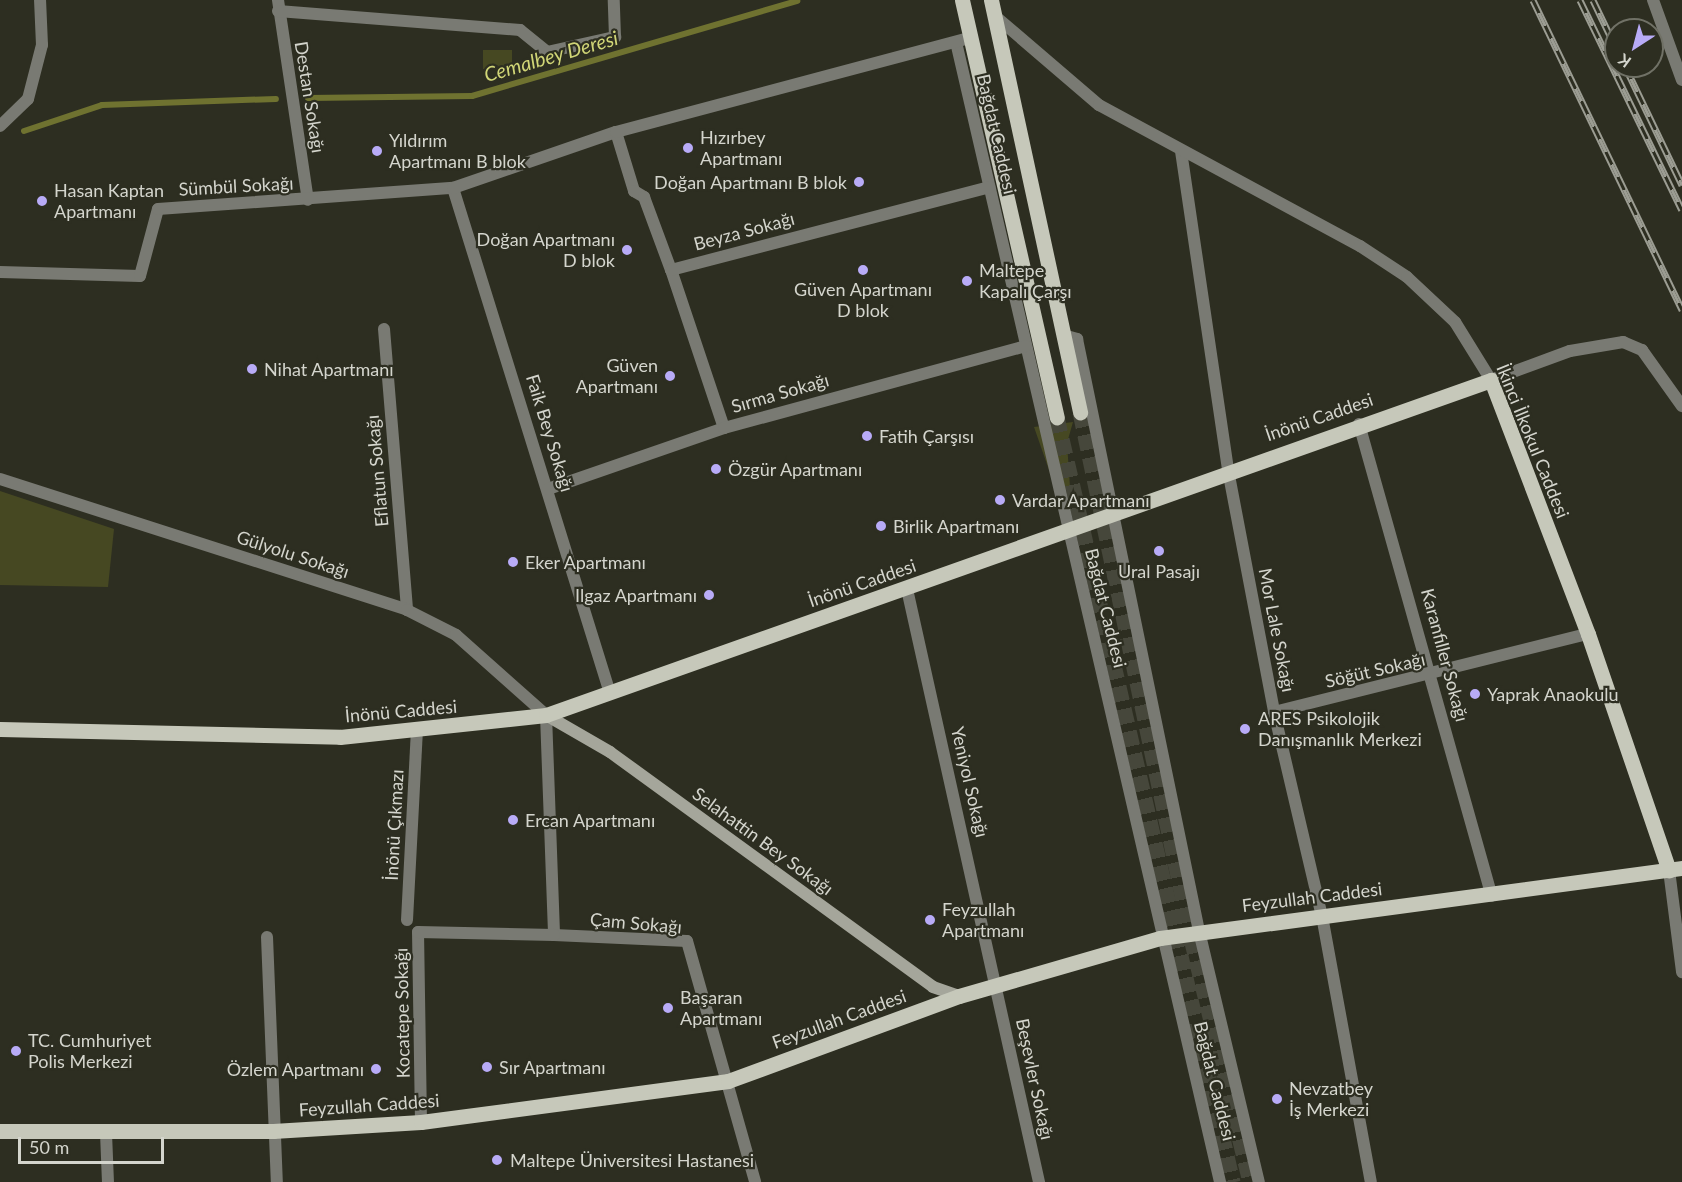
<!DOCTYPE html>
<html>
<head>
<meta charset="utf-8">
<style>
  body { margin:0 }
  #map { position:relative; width:1682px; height:1182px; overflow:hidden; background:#2d2e21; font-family:Lato,sans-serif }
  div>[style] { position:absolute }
  .green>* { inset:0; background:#464822; transform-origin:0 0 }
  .stream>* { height:6px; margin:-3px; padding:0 3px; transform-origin:3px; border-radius:3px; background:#6f7230 }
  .primary-tunnel>* { height:15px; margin-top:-7.5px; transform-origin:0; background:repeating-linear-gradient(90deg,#46473b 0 15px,transparent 0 23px) }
  .pedestrian>* { height:12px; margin:-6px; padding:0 6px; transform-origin:6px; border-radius:6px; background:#797a73 }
  .minor>* { height:12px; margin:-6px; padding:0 6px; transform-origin:6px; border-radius:6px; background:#797a73 }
  .tertiary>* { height:12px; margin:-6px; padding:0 6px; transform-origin:6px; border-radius:6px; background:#797a73 }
  .secondary>* { height:12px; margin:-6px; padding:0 6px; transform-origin:6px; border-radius:6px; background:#a5a69b }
  .primary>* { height:15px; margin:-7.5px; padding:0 7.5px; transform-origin:7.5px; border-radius:7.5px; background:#c6c8ba }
  .rail>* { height:7px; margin-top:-3.5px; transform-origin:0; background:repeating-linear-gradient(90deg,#2d2e21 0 14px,#9c9d93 0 28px); box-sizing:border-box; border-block:2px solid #9c9d93 }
  .dots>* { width:16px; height:16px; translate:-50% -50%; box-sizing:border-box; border:3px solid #2d2e21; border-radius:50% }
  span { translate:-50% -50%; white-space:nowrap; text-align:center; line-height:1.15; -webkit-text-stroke:4.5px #2d2e21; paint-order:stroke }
  .street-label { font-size:18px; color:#d4d5cd }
  .poi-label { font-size:18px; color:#d4d5cd }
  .left { translate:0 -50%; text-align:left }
  .right { translate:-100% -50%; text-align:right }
  .water-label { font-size:20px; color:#d1d677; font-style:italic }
  .north { position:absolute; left:1604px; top:18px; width:60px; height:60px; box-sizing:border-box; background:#2d2e21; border:2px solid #707166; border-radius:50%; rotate:216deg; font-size:16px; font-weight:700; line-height:24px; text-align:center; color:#d4d5cd }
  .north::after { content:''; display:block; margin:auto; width:21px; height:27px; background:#b8abf7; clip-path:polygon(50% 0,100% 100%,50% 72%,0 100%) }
  .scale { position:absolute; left:18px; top:1137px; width:146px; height:27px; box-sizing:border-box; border:3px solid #d4d5cd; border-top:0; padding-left:8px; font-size:18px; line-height:21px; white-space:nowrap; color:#d4d5cd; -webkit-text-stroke:4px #2d2e21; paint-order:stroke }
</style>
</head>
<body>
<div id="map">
  <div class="green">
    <i style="left:512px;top:50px;width:19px;height:29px;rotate:90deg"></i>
    <i style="clip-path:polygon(1073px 422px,1067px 443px,1070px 487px,1058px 496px,1034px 427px)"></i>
    <i style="clip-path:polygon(0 491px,114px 529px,108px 587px,0 585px)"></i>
  </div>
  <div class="stream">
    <i style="left:308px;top:98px;width:164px;rotate:-0.7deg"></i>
    <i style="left:472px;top:96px;width:339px;rotate:-16.3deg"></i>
    <i style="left:24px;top:131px;width:82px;rotate:-18.4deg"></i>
    <i style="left:102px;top:105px;width:174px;rotate:-2deg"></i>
  </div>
  <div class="primary-tunnel">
    <i style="left:1080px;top:412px;width:538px;rotate:78.08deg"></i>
    <i style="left:1191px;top:938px;width:251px;rotate:76.4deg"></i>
    <i style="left:1057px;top:417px;width:785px;rotate:77.04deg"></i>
  </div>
  <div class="pedestrian">
    <i style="left:956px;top:42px;width:1170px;rotate:76.96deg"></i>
    <i style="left:28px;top:99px;width:56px;rotate:-75.5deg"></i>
    <i style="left:42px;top:45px;width:45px;rotate:-92.5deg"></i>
    <i style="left:1063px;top:335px;width:15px;rotate:16deg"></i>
    <i style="left:1077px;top:339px;width:604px;rotate:78.36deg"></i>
    <i style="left:1199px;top:931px;width:258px;rotate:76.6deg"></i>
  </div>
  <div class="minor">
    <i style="left:278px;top:0;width:202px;rotate:81.5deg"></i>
    <i style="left:1653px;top:0;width:85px;rotate:70.1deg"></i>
    <i style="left:278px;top:11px;width:243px;rotate:4.5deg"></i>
    <i style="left:520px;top:30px;width:35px;rotate:39deg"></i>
    <i style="left:547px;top:52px;width:70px;rotate:-12.4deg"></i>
    <i style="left:615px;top:37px;width:37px;rotate:-92deg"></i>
    <i style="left:0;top:126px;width:39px;rotate:-44deg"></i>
    <i style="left:616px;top:132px;width:62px;rotate:73deg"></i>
    <i style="left:634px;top:191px;width:12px;rotate:31deg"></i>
    <i style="left:644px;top:197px;width:78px;rotate:69.7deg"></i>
    <i style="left:1181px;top:151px;width:322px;rotate:81.6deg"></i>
    <i style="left:1228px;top:470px;width:246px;rotate:79.2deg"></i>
    <i style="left:1274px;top:712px;width:210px;rotate:76.8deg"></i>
    <i style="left:1322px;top:916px;width:270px;rotate:79.6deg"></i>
    <i style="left:453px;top:188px;width:526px;rotate:72.74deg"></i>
    <i style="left:0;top:272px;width:140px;rotate:1.6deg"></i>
    <i style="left:140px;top:276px;width:69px;rotate:-75deg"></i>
    <i style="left:158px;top:209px;width:296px;rotate:-4.1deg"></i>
    <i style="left:453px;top:188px;width:172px;rotate:-19deg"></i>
    <i style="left:616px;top:132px;width:365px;rotate:-14.9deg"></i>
    <i style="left:384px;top:329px;width:282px;rotate:85.3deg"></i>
    <i style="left:1491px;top:380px;width:84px;rotate:-20.2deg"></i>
    <i style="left:1570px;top:351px;width:54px;rotate:-9.6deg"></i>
    <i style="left:1623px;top:342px;width:21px;rotate:23deg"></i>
    <i style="left:1642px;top:350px;width:69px;rotate:54.5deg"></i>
    <i style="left:1359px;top:424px;width:490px;rotate:74.3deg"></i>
    <i style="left:724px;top:428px;width:167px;rotate:-108.5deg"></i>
    <i style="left:671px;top:270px;width:329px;rotate:-14.6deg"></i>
    <i style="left:0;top:479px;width:428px;rotate:17.8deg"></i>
    <i style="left:407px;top:610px;width:55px;rotate:27deg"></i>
    <i style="left:456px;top:635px;width:120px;rotate:41.6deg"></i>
    <i style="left:546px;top:715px;width:220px;rotate:87.9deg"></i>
    <i style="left:554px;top:935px;width:133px;rotate:2.6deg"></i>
    <i style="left:687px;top:941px;width:250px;rotate:74.2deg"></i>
    <i style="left:548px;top:489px;width:186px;rotate:-19.1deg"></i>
    <i style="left:724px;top:428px;width:312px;rotate:-15.2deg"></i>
    <i style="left:907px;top:589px;width:608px;rotate:77.45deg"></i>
    <i style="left:1274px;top:712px;width:324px;rotate:-14deg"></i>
    <i style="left:1669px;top:870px;width:103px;rotate:82.7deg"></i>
    <i style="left:407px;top:920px;width:188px;rotate:-87deg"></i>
    <i style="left:267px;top:937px;width:245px;rotate:87.7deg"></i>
    <i style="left:421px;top:1122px;width:190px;rotate:-90.9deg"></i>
    <i style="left:418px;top:932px;width:136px;rotate:1.3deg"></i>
    <i style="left:106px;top:1133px;width:49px;rotate:87.7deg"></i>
  </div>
  <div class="tertiary">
    <i style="left:995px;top:16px;width:137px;rotate:40.6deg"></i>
    <i style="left:1099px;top:105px;width:297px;rotate:28.4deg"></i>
    <i style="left:1360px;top:246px;width:56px;rotate:33.4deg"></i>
    <i style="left:1407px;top:277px;width:66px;rotate:43.2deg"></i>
    <i style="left:1455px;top:322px;width:68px;rotate:58.2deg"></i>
  </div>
  <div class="secondary">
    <i style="left:546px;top:715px;width:74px;rotate:30deg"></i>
    <i style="left:610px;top:752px;width:399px;rotate:36deg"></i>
    <i style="left:933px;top:987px;width:28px;rotate:19deg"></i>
  </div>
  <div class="primary">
    <i style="left:962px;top:0;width:428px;rotate:77.2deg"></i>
    <i style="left:991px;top:0;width:422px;rotate:77.8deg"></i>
    <i style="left:0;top:729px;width:340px;rotate:1.3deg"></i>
    <i style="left:340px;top:737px;width:207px;rotate:-6.1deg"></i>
    <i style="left:546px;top:715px;width:1003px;rotate:-19.52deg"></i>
    <i style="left:1491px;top:380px;width:272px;rotate:69.1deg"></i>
    <i style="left:1588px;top:634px;width:250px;rotate:71.1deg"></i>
    <i style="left:0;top:1131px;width:273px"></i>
    <i style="left:273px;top:1131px;width:148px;rotate:-3.5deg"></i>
    <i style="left:421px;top:1122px;width:310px;rotate:-7.6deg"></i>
    <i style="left:728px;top:1081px;width:246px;rotate:-20.2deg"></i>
    <i style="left:959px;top:996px;width:209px;rotate:-16.1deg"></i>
    <i style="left:1160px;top:938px;width:527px;rotate:-7.64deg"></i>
  </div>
  <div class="rail">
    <i style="left:1533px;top:0;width:344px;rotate:64.3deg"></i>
    <i style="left:1580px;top:0;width:233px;rotate:64.1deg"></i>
    <i style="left:1593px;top:0;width:53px;rotate:64.4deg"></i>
    <i style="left:1625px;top:66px;width:132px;rotate:64.4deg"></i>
  </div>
  <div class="dots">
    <i style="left:688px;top:148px;background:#b8abf7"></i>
    <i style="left:377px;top:151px;background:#b8abf7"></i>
    <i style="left:859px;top:182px;background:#b8abf7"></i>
    <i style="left:42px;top:201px;background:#b8abf7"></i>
    <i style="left:627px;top:250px;background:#b8abf7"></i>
    <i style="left:863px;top:270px;background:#b8abf7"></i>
    <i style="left:967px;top:281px;background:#b8abf7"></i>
    <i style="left:252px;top:369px;background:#b8abf7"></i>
    <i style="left:670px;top:376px;background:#b8abf7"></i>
    <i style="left:867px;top:436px;background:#b8abf7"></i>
    <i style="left:716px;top:469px;background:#b8abf7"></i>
    <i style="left:1000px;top:500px;background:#b8abf7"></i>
    <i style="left:881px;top:526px;background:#b8abf7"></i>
    <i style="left:1159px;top:551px;background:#b8abf7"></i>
    <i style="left:513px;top:562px;background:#b8abf7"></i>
    <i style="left:709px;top:595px;background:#b8abf7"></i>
    <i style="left:1475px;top:694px;background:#b8abf7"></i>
    <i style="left:1245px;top:729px;background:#b8abf7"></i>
    <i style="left:513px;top:820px;background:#b8abf7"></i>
    <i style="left:930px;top:920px;background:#b8abf7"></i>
    <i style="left:668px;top:1008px;background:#b8abf7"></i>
    <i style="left:16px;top:1051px;background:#b8abf7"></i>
    <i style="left:487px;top:1067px;background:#b8abf7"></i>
    <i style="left:376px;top:1069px;background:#b8abf7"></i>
    <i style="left:1277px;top:1099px;background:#b8abf7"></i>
    <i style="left:497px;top:1160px;background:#b8abf7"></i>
  </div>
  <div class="street-label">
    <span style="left:310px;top:97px;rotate:81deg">Destan Sokağı</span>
    <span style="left:997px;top:134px;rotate:77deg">Bağdat Caddesi</span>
    <span style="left:236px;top:186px;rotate:-3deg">Sümbül Sokağı</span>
    <span style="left:744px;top:231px;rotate:-15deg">Beyza Sokağı</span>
    <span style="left:780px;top:393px;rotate:-16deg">Sırma Sokağı</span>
    <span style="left:1319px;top:417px;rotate:-19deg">İnönü Caddesi</span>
    <span style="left:550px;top:433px;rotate:73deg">Faik Bey Sokağı</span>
    <span style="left:1533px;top:441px;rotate:68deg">İkinci İlkokul Caddesi</span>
    <span style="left:377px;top:471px;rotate:-95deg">Eflatun Sokağı</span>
    <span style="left:293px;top:554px;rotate:18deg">Gülyolu Sokağı</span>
    <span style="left:862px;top:583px;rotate:-19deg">İnönü Caddesi</span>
    <span style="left:1106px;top:608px;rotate:76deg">Bağdat Caddesi</span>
    <span style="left:1277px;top:630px;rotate:79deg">Mor Lale Sokağı</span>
    <span style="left:1445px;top:655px;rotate:75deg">Karanfiller Sokağı</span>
    <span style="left:1375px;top:670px;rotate:-13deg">Söğüt Sokağı</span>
    <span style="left:401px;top:711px;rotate:-5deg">İnönü Caddesi</span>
    <span style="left:970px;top:782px;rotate:77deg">Yeniyol Sokağı</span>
    <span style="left:394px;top:825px;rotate:-87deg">İnönü Çıkmazı</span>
    <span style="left:763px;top:841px;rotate:36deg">Selahattin Bey Sokağı</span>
    <span style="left:1312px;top:897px;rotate:-7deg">Feyzullah Caddesi</span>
    <span style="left:636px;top:923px;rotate:5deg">Çam Sokağı</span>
    <span style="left:402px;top:1013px;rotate:-91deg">Kocatepe Sokağı</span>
    <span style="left:839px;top:1019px;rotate:-20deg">Feyzullah Caddesi</span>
    <span style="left:1035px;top:1079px;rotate:78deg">Beşevler Sokağı</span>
    <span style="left:1215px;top:1081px;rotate:76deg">Bağdat Caddesi</span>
    <span style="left:369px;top:1105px;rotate:-4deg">Feyzullah Caddesi</span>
  </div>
  <div class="poi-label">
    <span class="left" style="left:700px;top:148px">Hızırbey<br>Apartmanı</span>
    <span class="left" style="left:389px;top:151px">Yıldırım<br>Apartmanı B blok</span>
    <span class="right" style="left:847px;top:182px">Doğan Apartmanı B blok</span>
    <span class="left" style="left:54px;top:201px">Hasan Kaptan<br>Apartmanı</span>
    <span class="right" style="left:615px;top:250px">Doğan Apartmanı<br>D blok</span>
    <span class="left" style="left:979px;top:281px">Maltepe<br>Kapalı Çarşı</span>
    <span style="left:863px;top:300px">Güven Apartmanı<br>D blok</span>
    <span class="right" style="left:658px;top:376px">Güven<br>Apartmanı</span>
    <span class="left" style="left:264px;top:369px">Nihat Apartmanı</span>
    <span class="left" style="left:879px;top:436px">Fatih Çarşısı</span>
    <span class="left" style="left:728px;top:469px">Özgür Apartmanı</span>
    <span class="left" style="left:1012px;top:500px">Vardar Apartmanı</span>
    <span class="left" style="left:893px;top:526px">Birlik Apartmanı</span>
    <span class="left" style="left:525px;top:562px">Eker Apartmanı</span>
    <span style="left:1159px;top:571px">Ural Pasajı</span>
    <span class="right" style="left:697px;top:595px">Ilgaz Apartmanı</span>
    <span class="left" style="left:1487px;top:694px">Yaprak Anaokulu</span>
    <span class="left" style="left:1258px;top:729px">ARES Psikolojik<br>Danışmanlık Merkezi</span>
    <span class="left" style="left:525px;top:820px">Ercan Apartmanı</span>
    <span class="left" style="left:942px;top:920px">Feyzullah<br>Apartmanı</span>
    <span class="left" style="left:680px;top:1008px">Başaran<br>Apartmanı</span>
    <span class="left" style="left:28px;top:1051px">TC. Cumhuriyet<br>Polis Merkezi</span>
    <span class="left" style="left:499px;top:1067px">Sır Apartmanı</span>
    <span class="right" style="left:364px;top:1069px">Özlem Apartmanı</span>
    <span class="left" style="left:1289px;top:1099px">Nevzatbey<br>İş Merkezi</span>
    <span class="left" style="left:510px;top:1160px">Maltepe Üniversitesi Hastanesi</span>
  </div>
  <div class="water-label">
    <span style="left:551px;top:56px;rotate:-16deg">Cemalbey Deresi</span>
  </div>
  <div class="north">K</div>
  <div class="scale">50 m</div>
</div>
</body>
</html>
